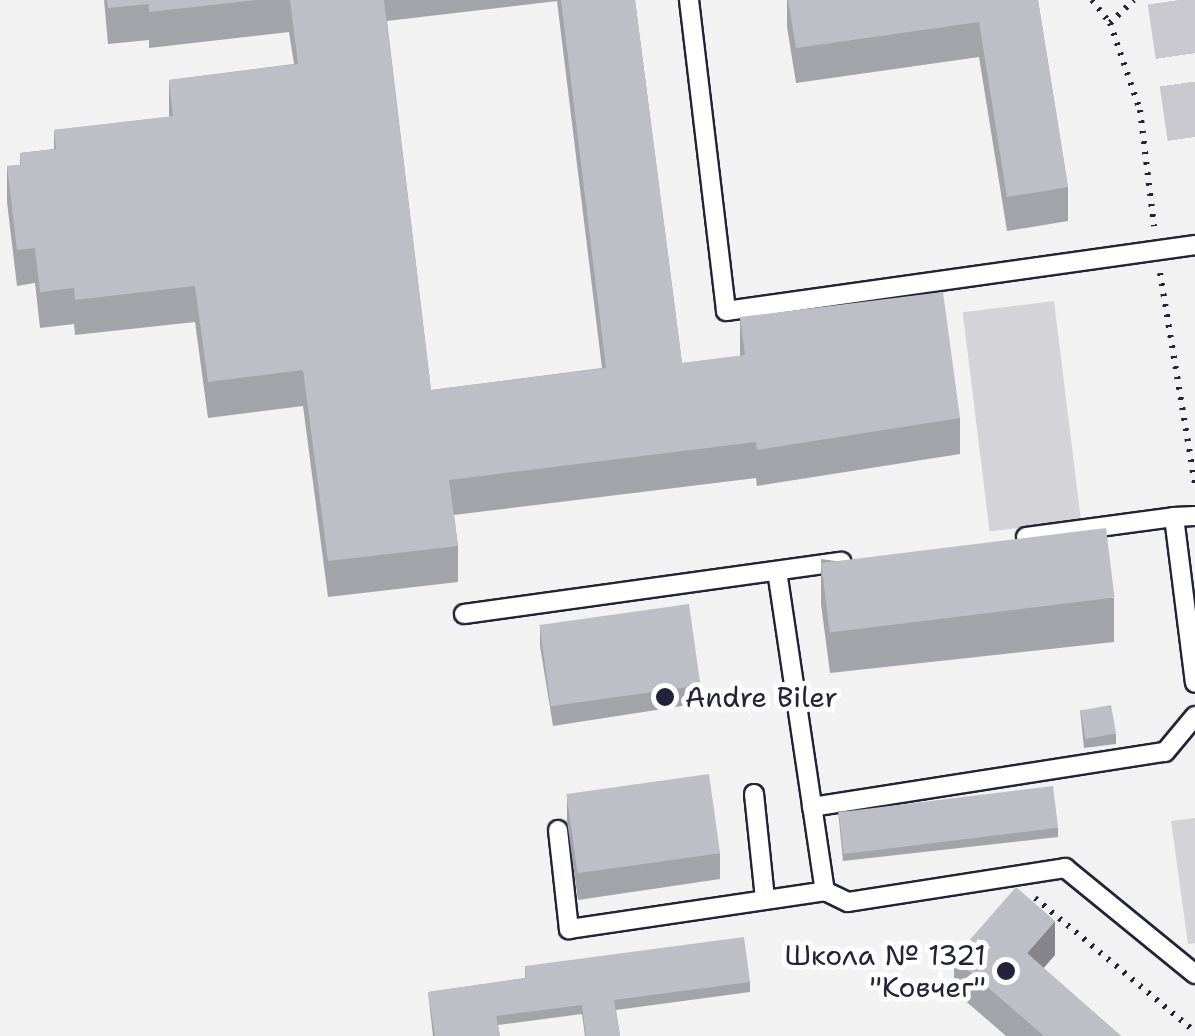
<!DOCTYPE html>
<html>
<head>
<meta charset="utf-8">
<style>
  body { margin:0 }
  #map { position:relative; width:1195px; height:1036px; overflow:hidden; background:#f2f2f3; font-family:"Shantell Sans",sans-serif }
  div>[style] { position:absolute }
  .green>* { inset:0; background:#d3d3d8; transform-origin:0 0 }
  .primary-tunnel>* { height:55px; margin-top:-27.5px; transform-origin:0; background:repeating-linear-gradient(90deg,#c8c8ce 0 55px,transparent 0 83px) }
  .path>* { height:6px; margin-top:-3px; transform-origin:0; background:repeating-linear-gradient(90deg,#22223b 0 2.5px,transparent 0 10.5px) }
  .roads { filter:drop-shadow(2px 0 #22223b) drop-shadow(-2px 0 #22223b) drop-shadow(0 2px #22223b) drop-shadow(0 -2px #22223b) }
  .lane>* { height:18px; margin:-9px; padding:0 9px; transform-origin:9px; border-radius:9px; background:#fff }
  .wall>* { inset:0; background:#a3a3aa }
  .shaded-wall>* { inset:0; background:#85858b }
  .building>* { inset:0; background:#bebec6; transform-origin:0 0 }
  .dots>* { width:28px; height:28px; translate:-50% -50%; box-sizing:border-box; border:5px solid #fff; border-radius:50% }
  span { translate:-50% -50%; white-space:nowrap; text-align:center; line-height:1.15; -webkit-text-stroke:10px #fff; paint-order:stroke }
  .poi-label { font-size:28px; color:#22223b }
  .left { translate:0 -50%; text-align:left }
  .right { translate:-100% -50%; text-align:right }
</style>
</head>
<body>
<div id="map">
  <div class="green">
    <i style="left:1054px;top:301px;width:221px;height:92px;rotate:83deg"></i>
    <i style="clip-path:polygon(1195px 818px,1195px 943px,1188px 944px,1171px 821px)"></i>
  </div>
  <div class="primary-tunnel">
    <i style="left:1175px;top:0;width:138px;rotate:81.7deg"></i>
  </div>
  <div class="path">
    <i style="left:1092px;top:0;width:29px;rotate:52deg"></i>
    <i style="left:1110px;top:23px;width:92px;rotate:71deg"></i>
    <i style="left:1140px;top:110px;width:117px;rotate:83.1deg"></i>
    <i style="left:1110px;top:23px;width:33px;rotate:-44deg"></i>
    <i style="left:1160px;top:273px;width:214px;rotate:80.6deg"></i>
    <i style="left:1035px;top:898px;width:209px;rotate:39.9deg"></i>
  </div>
  <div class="roads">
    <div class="lane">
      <i style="left:689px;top:0;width:313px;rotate:83.2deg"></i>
      <i style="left:726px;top:311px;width:474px;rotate:-8deg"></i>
      <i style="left:1195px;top:516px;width:21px;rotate:177deg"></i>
      <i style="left:1174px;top:517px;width:167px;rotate:82.8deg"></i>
      <i style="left:1026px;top:537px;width:149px;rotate:-7.7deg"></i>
      <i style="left:777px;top:571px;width:324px;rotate:81.5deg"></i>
      <i style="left:825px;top:891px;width:25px;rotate:26deg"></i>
      <i style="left:848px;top:902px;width:220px;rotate:-8.9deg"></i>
      <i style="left:1065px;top:868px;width:168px;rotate:39.2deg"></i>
      <i style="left:464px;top:614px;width:381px;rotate:-7.9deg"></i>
      <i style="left:754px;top:794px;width:106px;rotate:84deg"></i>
      <i style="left:812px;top:807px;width:357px;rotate:-8.9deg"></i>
      <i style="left:1165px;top:752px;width:47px;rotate:-50.2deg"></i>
      <i style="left:558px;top:830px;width:100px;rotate:83.7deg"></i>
      <i style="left:569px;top:929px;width:259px;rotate:-8.4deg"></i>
    </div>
  </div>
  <div class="wall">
    <i style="clip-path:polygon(evenodd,104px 0,635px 0,682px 363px,740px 356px,740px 317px,960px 418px,960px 454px,757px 486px,756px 478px,454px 515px,458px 546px,458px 582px,328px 597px,303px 406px,208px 418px,195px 322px,75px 335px,74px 324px,40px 328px,35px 283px,17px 286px,7px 202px,7px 166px,20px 165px,20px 153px,54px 149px,54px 130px,169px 117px,169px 80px,294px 64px,289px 32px,149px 48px,149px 40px,108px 44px,104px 0,557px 1px,602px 368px,431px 390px,387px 21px,557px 1px)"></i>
    <i style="clip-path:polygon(787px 0,1038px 0,1068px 187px,1068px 221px,1007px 231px,979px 57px,796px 83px,787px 27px)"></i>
    <i style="clip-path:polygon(821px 559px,1114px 598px,1114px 642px,830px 673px,821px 604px)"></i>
    <i style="clip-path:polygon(540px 628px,701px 685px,701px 703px,553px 726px,540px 646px)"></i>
    <i style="clip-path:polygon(1080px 710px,1116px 734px,1116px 744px,1084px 748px)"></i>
    <i style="clip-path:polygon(567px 795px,720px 853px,720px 879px,578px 900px,567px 821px)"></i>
    <i style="clip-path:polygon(838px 811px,1058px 828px,1058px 837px,843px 861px)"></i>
    <i style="clip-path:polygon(1055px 955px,1043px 968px,1121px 1036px,1006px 1036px,954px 991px,954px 958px)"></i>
    <i style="clip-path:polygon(525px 966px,750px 982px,750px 992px,616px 1010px,620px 1036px,585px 1036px,582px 1014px,498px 1025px,500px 1036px,433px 1036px,428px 992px,525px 978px)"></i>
  </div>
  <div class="shaded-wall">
    <i style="clip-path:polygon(1055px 921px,1055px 955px,1027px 987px,1027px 953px)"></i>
  </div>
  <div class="building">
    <i style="clip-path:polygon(107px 0,257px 0,149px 12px,149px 4px,108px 8px)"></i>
    <i style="clip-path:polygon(290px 0,384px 0,431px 390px,606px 368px,561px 0,635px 0,682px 363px,745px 355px,740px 317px,943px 292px,960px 418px,757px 450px,756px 442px,449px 480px,458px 546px,328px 561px,303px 370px,208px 382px,195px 286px,75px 300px,74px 288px,40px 292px,35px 248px,17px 250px,7px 166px,21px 165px,20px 153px,56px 149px,54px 130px,173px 116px,169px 80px,298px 64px)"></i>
    <i style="clip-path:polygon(788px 0,1038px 0,1068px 187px,1007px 197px,979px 22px,796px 48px)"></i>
    <i style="left:1106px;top:528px;width:70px;height:287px;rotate:83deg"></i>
    <i style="left:689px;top:604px;width:82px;height:151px;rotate:82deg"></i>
    <i style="left:1111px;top:705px;width:29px;height:31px;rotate:80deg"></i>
    <i style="left:709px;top:774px;width:80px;height:144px;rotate:82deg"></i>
    <i style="left:1053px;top:786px;width:42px;height:216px;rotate:83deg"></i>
    <i style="clip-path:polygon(1016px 887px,1055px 921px,1027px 953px,1121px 1036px,1044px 1036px,954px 958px)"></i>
    <i style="clip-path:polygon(744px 937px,750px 982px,614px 1000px,620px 1036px,586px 1036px,582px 1005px,496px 1016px,500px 1036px,435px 1036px,428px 992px,526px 978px,525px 966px)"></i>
  </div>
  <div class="dots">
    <i style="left:665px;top:697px;background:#22223b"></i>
    <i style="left:1006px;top:971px;background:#22223b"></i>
  </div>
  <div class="poi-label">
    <span class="left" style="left:685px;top:697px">Andre Biler</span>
    <span class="right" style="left:986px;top:971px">Школа № 1321<br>"Ковчег"</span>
  </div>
</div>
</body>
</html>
